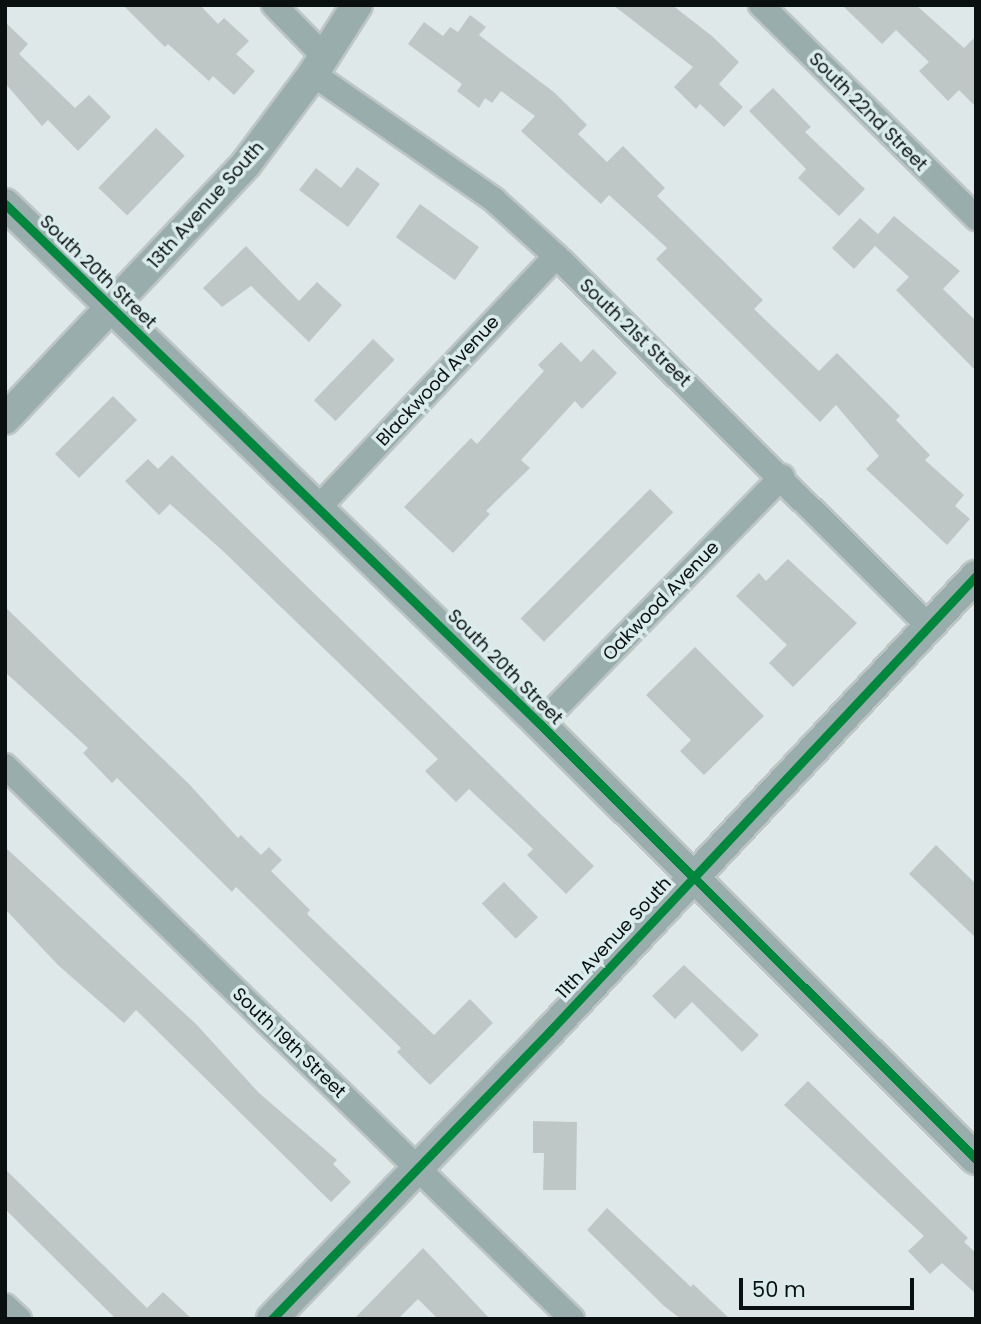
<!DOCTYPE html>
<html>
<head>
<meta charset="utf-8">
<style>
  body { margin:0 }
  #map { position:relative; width:981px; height:1324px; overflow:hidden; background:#dee8e8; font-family:Poppins,sans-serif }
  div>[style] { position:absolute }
  .building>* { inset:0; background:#bfc7c6; transform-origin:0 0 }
  .roads { filter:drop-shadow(2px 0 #bdc5c5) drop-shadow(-2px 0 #bdc5c5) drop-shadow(0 2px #bdc5c5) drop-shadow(0 -2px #bdc5c5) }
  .minor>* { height:24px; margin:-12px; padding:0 12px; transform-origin:12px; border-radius:12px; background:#99adac }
  .tertiary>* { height:30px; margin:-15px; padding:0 15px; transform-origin:15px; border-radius:15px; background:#99adac }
  .cycleway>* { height:9px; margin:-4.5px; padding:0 4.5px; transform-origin:4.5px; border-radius:4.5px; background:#00873e }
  span { translate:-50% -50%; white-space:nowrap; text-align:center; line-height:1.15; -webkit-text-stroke:7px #daeceb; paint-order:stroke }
  .street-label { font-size:18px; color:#0a1010 }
  .frame { position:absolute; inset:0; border:7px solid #0a1010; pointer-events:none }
  .scale { position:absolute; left:739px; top:1278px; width:175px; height:32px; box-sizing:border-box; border:4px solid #0a1010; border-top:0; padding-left:9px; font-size:21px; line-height:24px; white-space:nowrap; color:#0a1010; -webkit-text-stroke:5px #daeceb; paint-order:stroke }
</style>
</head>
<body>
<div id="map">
  <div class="building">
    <i style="clip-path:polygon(123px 5px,200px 5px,218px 24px,224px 18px,249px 41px,236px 54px,255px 71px,234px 95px,213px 76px,209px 81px,168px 44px,165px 47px)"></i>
    <i style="clip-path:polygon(613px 5px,672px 5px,712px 36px,739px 62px,719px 84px,743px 107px,724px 127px,700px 104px,696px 109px,674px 87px,693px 67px)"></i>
    <i style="clip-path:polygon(842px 5px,916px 5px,964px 48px,976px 36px,976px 107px,959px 90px,948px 101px,919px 71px,929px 62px,896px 30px,882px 44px)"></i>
    <i style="clip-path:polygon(470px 15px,486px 27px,479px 35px,555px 93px,587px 125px,578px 134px,607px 162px,623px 146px,665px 188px,657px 196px,763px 300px,754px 309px,819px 371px,837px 353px,900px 416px,896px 420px,930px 455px,925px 460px,964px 495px,955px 506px,970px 519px,947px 545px,866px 469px,879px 456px,836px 405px,820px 422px,656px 259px,667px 248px,609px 195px,601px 204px,521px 131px,535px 116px,501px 91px,492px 103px,485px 98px,479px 108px,457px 91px,462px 84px,408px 44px,424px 22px,443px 36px,450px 27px,458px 32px)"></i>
    <i style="clip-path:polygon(5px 22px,28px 44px,19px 54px,75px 108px,89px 95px,111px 117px,78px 151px,48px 120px,42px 126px,5px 83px)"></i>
    <i style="clip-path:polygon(773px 88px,811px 127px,805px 132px,865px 189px,839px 216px,798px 178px,806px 169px,749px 111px)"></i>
    <i style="left:156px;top:128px;width:40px;height:83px;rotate:44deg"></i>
    <i style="clip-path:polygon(357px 167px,380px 184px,348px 227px,299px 190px,316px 168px,341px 188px)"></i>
    <i style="left:420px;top:204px;width:73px;height:41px;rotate:36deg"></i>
    <i style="clip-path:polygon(894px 216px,960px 271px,943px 289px,976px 321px,976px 371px,896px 290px,909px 277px,875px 246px,854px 269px,832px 248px,860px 218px,878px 234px)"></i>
    <i style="clip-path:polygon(246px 246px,299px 301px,317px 282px,342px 305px,309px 342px,251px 286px,222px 307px,203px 288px)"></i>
    <i style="left:373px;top:339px;width:30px;height:85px;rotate:44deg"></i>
    <i style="clip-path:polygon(561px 342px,581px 362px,593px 349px,617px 373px,582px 409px,575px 401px,521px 460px,530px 468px,486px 511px,490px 514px,453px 553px,404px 507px,471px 438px,477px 444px,544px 371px,538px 365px)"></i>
    <i style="left:113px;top:396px;width:34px;height:82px;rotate:45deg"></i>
    <i style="clip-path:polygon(172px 455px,594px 866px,566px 894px,527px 855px,533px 849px,469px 789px,456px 802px,425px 771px,438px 759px,223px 551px,170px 504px,159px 515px,125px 481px,148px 459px,158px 469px)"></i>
    <i style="left:650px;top:489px;width:33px;height:183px;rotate:45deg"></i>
    <i style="clip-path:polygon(788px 559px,857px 623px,793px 687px,769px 663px,787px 645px,736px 596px,759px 573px,766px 581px)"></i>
    <i style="clip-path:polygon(5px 607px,190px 785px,238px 838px,241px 835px,261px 855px,269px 847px,282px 860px,271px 871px,310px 910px,307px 914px,434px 1035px,470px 999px,493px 1023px,430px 1085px,397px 1052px,401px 1048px,236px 887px,232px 892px,117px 778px,112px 783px,83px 753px,88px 748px,5px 672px)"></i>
    <i style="clip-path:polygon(695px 647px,764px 716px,704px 775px,680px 751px,691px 740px,646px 695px)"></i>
    <i style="clip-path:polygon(936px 845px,976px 884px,976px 938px,909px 874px)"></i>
    <i style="clip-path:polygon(5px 847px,197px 1025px,259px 1093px,337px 1160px,333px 1164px,351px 1182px,331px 1202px,136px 1010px,124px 1023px,58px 965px,5px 909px)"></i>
    <i style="left:504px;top:882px;width:49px;height:31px;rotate:46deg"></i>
    <i style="clip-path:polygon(684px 965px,759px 1035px,742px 1052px,692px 1002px,675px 1019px,652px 996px)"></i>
    <i style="clip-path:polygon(808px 1081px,968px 1238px,964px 1242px,976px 1253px,976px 1294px,942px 1263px,930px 1274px,908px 1251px,924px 1236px,784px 1105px)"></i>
    <i style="clip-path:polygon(533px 1121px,577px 1122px,576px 1190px,543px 1190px,544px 1153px,533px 1153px)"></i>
    <i style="clip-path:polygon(5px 1169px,147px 1308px,163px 1292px,192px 1319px,116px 1319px,5px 1209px)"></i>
    <i style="clip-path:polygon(607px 1208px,691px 1287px,693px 1284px,730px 1319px,681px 1319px,664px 1306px,587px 1230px)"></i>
    <i style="clip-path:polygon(423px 1248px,490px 1319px,438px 1319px,418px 1299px,398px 1319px,354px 1319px)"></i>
  </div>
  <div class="roads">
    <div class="minor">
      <i style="left:274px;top:5px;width:73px;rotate:45.6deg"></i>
      <i style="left:761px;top:5px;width:303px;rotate:44.7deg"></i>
      <i style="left:313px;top:74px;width:221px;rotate:34.8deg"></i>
      <i style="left:494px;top:200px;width:84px;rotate:42.1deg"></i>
      <i style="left:556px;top:256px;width:524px;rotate:44.77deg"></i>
      <i style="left:319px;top:507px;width:345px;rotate:-46.6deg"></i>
      <i style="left:540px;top:724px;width:346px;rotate:-45.6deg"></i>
      <i style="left:5px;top:766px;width:792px;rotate:44.28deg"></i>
      <i style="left:5px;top:1306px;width:19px;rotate:43deg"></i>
    </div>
    <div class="tertiary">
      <i style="left:5px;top:204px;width:746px;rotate:44.19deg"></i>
      <i style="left:540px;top:724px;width:616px;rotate:44.93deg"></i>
      <i style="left:5px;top:419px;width:351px;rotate:-46.6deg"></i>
      <i style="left:246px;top:164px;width:112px;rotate:-53.3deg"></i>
      <i style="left:313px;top:74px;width:82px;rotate:-57.5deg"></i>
      <i style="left:272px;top:1319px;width:399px;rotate:-46deg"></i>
      <i style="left:549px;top:1032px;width:625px;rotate:-46.88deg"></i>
    </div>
  </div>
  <div class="cycleway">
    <i style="left:5px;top:204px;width:746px;rotate:44.19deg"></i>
    <i style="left:540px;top:724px;width:616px;rotate:44.93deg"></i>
    <i style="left:272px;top:1319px;width:399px;rotate:-46deg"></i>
    <i style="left:549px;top:1032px;width:625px;rotate:-46.88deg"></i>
  </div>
  <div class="street-label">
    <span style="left:868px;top:112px;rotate:45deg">South 22nd Street</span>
    <span style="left:206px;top:205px;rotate:-48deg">13th Avenue South</span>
    <span style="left:98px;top:272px;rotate:44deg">South 20th Street</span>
    <span style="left:635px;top:333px;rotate:44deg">South 21st Street</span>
    <span style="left:438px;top:381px;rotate:-47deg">Blackwood Avenue</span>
    <span style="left:661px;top:601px;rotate:-46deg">Oakwood Avenue</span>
    <span style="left:505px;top:667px;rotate:45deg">South 20th Street</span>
    <span style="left:614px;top:938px;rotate:-47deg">11th Avenue South</span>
    <span style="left:289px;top:1043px;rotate:44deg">South 19th Street</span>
  </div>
  <div class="frame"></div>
  <div class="scale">50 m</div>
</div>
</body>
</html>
